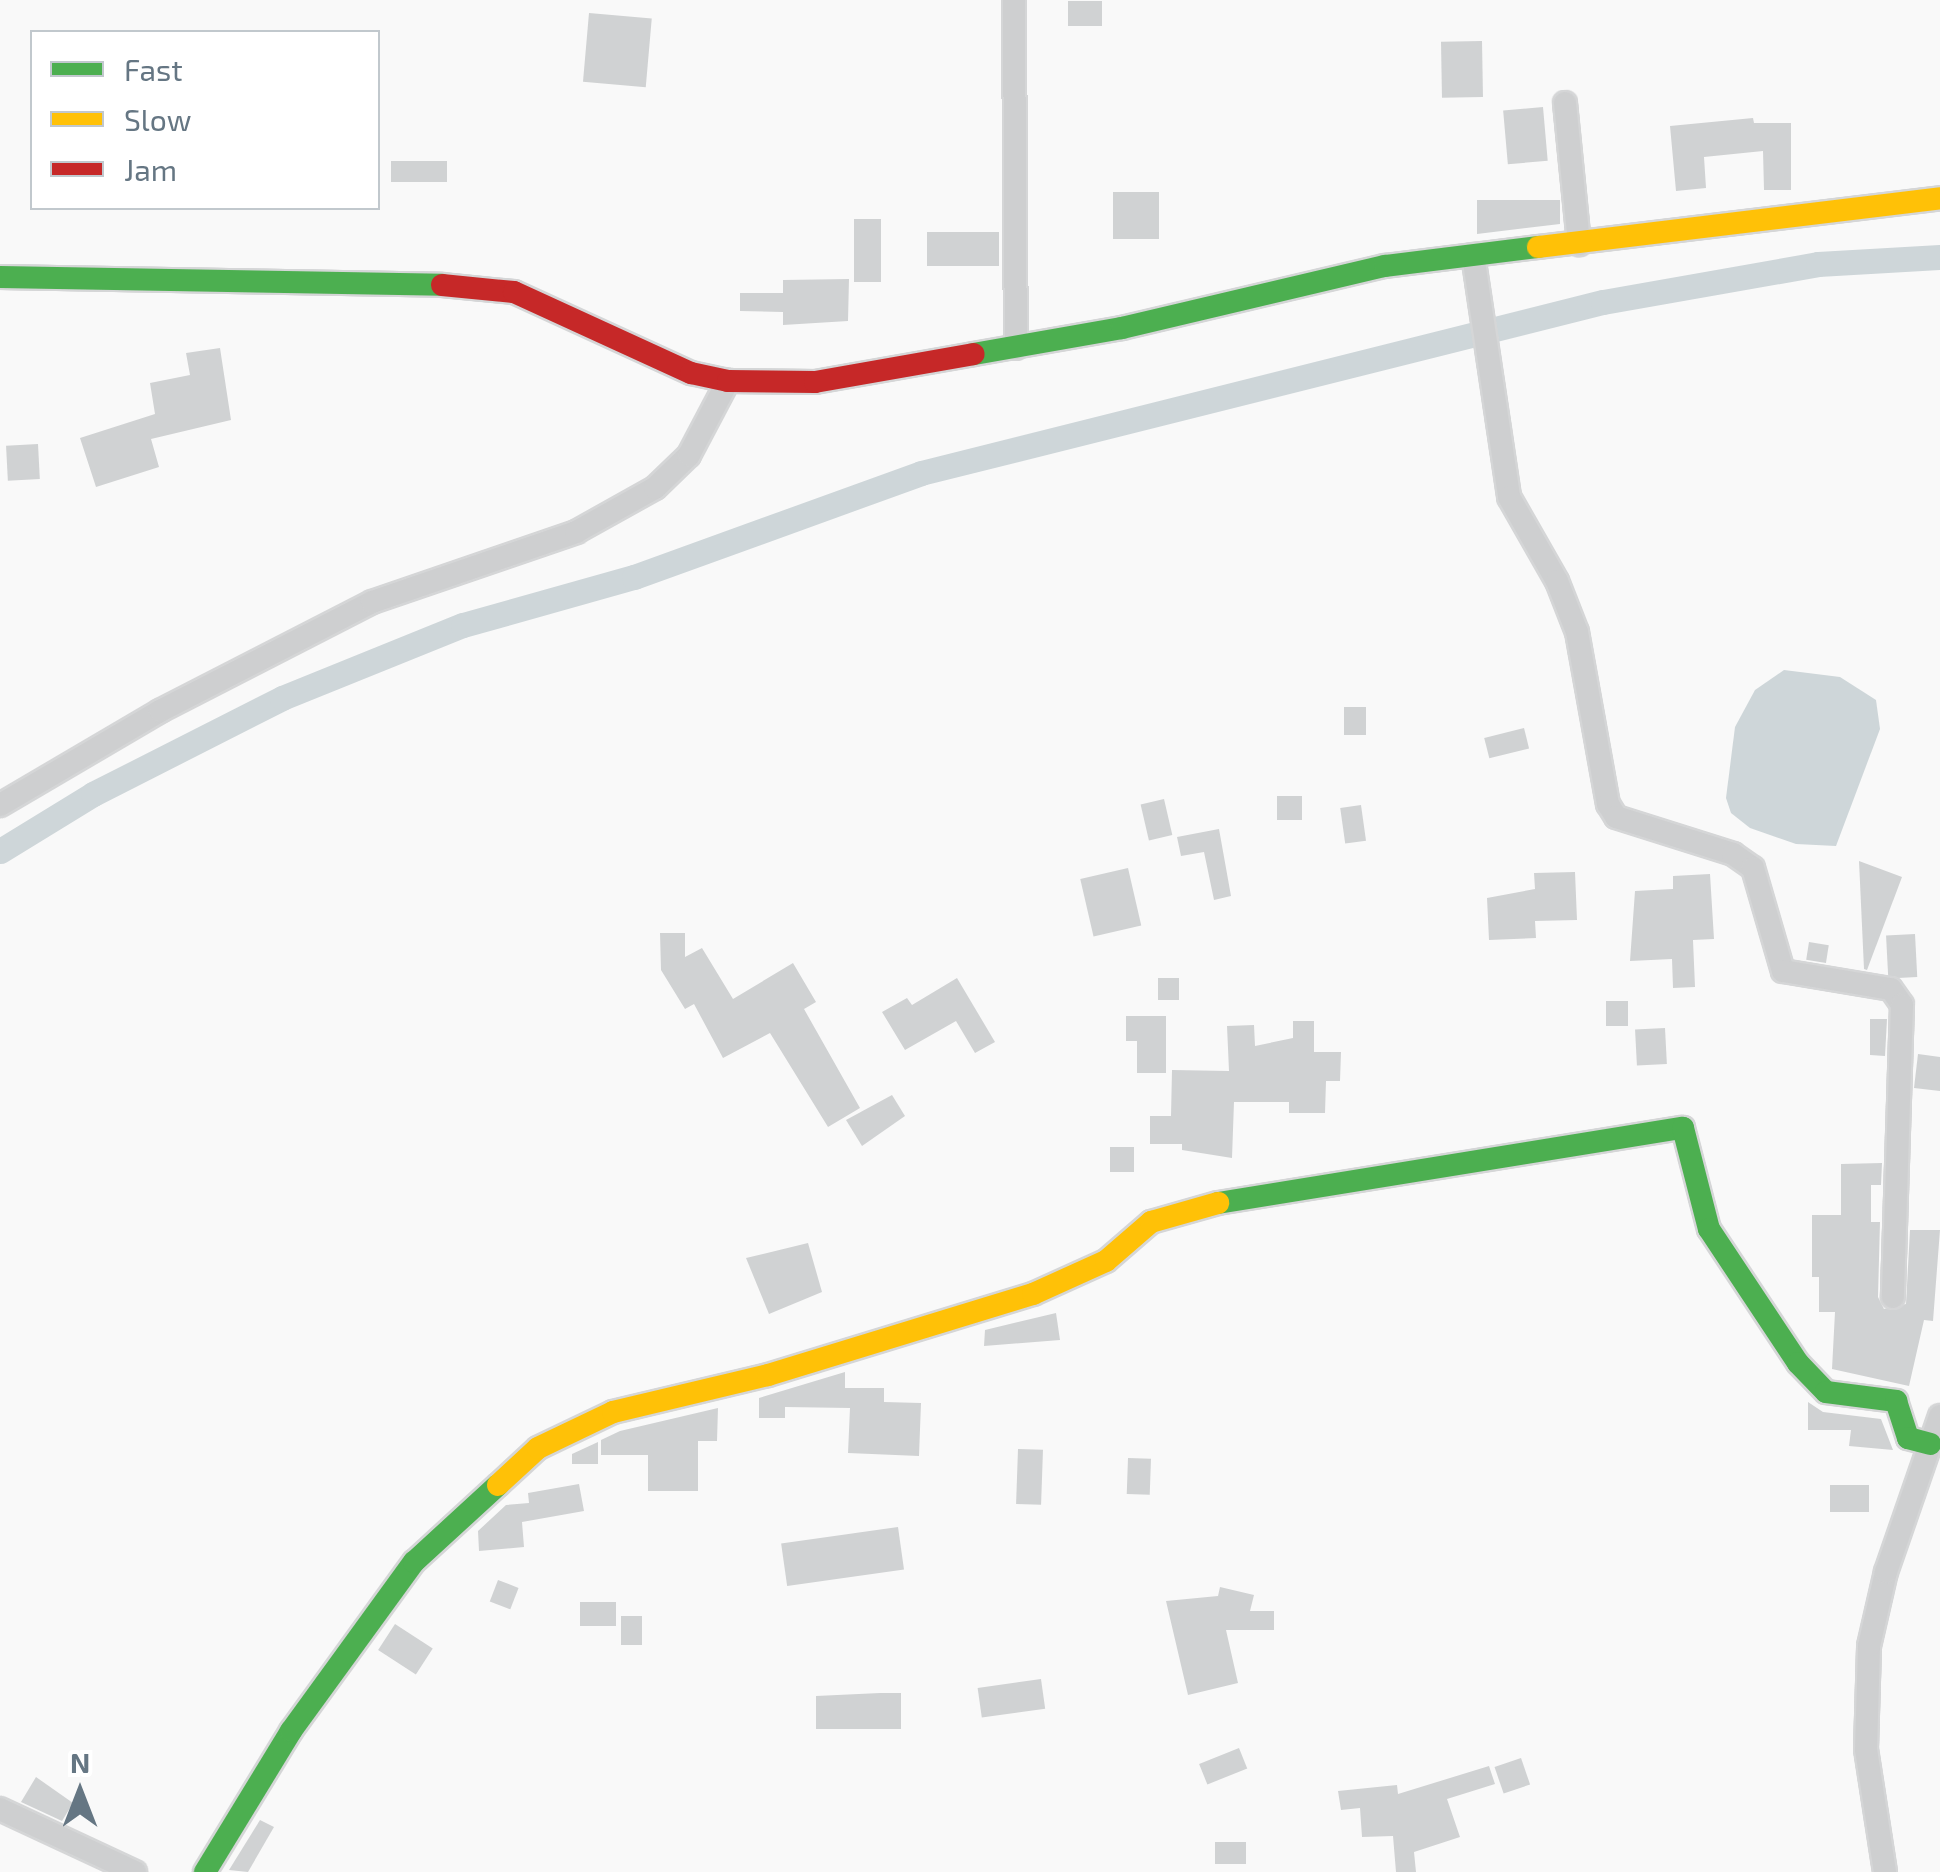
<!DOCTYPE html>
<html>
<head>
<meta charset="utf-8">
<style>
  body { margin:0 }
  #map { position:relative; width:1940px; height:1872px; overflow:hidden; background:#f9f9f9; font-family:"Exo 2",sans-serif }
  div>[style] { position:absolute }
  .water>* { inset:0; background:#ced6d9 }
  .canal>* { height:25px; margin:-12.5px; padding:0 12.5px; transform-origin:12.5px; border-radius:12.5px; background:#ced6d9 }
  .building>* { inset:0; background:#d0d2d3; transform-origin:0 0 }
  .roads { filter:drop-shadow(2px 0 #d5d6d7) drop-shadow(-2px 0 #d5d6d7) drop-shadow(0 2px #d5d6d7) drop-shadow(0 -2px #d5d6d7) }
  .street>* { height:22px; margin:-11px; padding:0 11px; transform-origin:11px; border-radius:11px; background:#cecfd0 }
  .fast>* { height:22px; margin:-11px; padding:0 11px; transform-origin:11px; border-radius:11px; background:#4caf50 }
  .slow>* { height:22px; margin:-11px; padding:0 11px; transform-origin:11px; border-radius:11px; background:#ffc107 }
  .jam>* { height:22px; margin:-11px; padding:0 11px; transform-origin:11px; border-radius:11px; background:#c62828 }
  span { translate:-50% -50%; white-space:nowrap; text-align:center; line-height:1.15; -webkit-text-stroke:10px #fff; paint-order:stroke }
  .legend { position:absolute; left:30px; top:30px; width:350px; height:180px; box-sizing:border-box; background:#fff; border:2px solid #c1c8cd; margin:0; padding:12px 18px; list-style:none; font-size:30px; color:#657683 }
  .legend li { display:flex; align-items:center; gap:20px; height:50px }
  .legend b { width:50px; border:2px solid #c1c8cd }
  .north { position:absolute; left:30px; top:1742px; width:100px; height:100px; -webkit-text-stroke:8px #fff; paint-order:stroke; rotate:0deg; font-size:28px; font-weight:700; line-height:40px; text-align:center; color:#657683 }
  .north::after { content:''; display:block; margin:auto; width:35px; height:45px; background:#657683; clip-path:polygon(50% 0,100% 100%,50% 72%,0 100%) }
</style>
</head>
<body>
<div id="map">
  <div class="water">
    <i style="clip-path:polygon(1784px 670px,1840px 677px,1876px 700px,1880px 729px,1836px 846px,1796px 844px,1750px 828px,1731px 813px,1726px 798px,1735px 727px,1755px 690px)"></i>
  </div>
  <div class="canal">
    <i style="left:0;top:851px;width:109px;rotate:-31.5deg"></i>
    <i style="left:93px;top:794px;width:212px;rotate:-26.9deg"></i>
    <i style="left:282px;top:698px;width:195px;rotate:-22deg"></i>
    <i style="left:463px;top:625px;width:178px;rotate:-15.7deg"></i>
    <i style="left:634px;top:577px;width:305px;rotate:-19.9deg"></i>
    <i style="left:921px;top:473px;width:703px;rotate:-14.08deg"></i>
    <i style="left:1603px;top:302px;width:218px;rotate:-10deg"></i>
    <i style="left:1818px;top:264px;width:122px;rotate:-3.3deg"></i>
  </div>
  <div class="building">
    <i style="left:1068px;top:1px;width:34px;height:25px"></i>
    <i style="left:589px;top:13px;width:63px;height:69px;rotate:5deg"></i>
    <i style="left:1482px;top:41px;width:56px;height:41px;rotate:89deg"></i>
    <i style="left:1543px;top:107px;width:54px;height:40px;rotate:85deg"></i>
    <i style="clip-path:polygon(1753px 118px,1754px 123px,1791px 123px,1791px 190px,1764px 190px,1763px 151px,1704px 157px,1706px 188px,1676px 191px,1670px 126px)"></i>
    <i style="left:391px;top:161px;width:56px;height:21px"></i>
    <i style="left:1113px;top:192px;width:46px;height:47px"></i>
    <i style="clip-path:polygon(1477px 200px,1560px 200px,1560px 224px,1477px 234px)"></i>
    <i style="left:854px;top:219px;width:27px;height:63px"></i>
    <i style="left:999px;top:232px;width:34px;height:72px;rotate:90deg"></i>
    <i style="clip-path:polygon(849px 279px,848px 321px,783px 325px,783px 312px,740px 311px,740px 293px,783px 293px,783px 280px)"></i>
    <i style="clip-path:polygon(220px 348px,231px 420px,151px 439px,159px 467px,96px 487px,80px 438px,155px 414px,150px 383px,190px 375px,186px 353px)"></i>
    <i style="left:38px;top:444px;width:35px;height:32px;rotate:87deg"></i>
    <i style="left:1344px;top:707px;width:22px;height:28px"></i>
    <i style="left:1524px;top:728px;width:21px;height:41px;rotate:76deg"></i>
    <i style="left:1277px;top:796px;width:25px;height:24px"></i>
    <i style="left:1164px;top:799px;width:37px;height:24px;rotate:77deg"></i>
    <i style="left:1361px;top:805px;width:36px;height:21px;rotate:82deg"></i>
    <i style="clip-path:polygon(1219px 829px,1231px 896px,1214px 900px,1204px 852px,1181px 856px,1177px 837px)"></i>
    <i style="clip-path:polygon(1859px 861px,1902px 877px,1867px 970px,1864px 969px)"></i>
    <i style="left:1128px;top:868px;width:59px;height:49px;rotate:77deg"></i>
    <i style="clip-path:polygon(1575px 872px,1577px 920px,1535px 921px,1536px 938px,1489px 940px,1487px 898px,1535px 889px,1534px 873px)"></i>
    <i style="clip-path:polygon(1710px 874px,1714px 939px,1693px 940px,1695px 987px,1673px 988px,1672px 959px,1630px 961px,1635px 891px,1673px 889px,1673px 876px)"></i>
    <i style="clip-path:polygon(660px 933px,685px 933px,685px 957px,702px 948px,733px 999px,793px 963px,816px 1002px,804px 1009px,860px 1108px,828px 1127px,770px 1033px,723px 1058px,694px 1004px,685px 1009px,661px 970px)"></i>
    <i style="left:1915px;top:934px;width:43px;height:29px;rotate:87deg"></i>
    <i style="left:1809px;top:942px;width:20px;height:18px;rotate:9deg"></i>
    <i style="clip-path:polygon(957px 978px,995px 1042px,975px 1053px,956px 1021px,905px 1050px,882px 1012px,907px 998px,912px 1005px)"></i>
    <i style="left:1158px;top:978px;width:21px;height:22px"></i>
    <i style="left:1606px;top:1001px;width:22px;height:25px"></i>
    <i style="clip-path:polygon(1126px 1016px,1166px 1016px,1166px 1073px,1137px 1073px,1137px 1041px,1126px 1041px)"></i>
    <i style="clip-path:polygon(1870px 1019px,1887px 1019px,1885px 1056px,1870px 1055px)"></i>
    <i style="clip-path:polygon(1293px 1021px,1314px 1021px,1314px 1052px,1341px 1052px,1340px 1081px,1326px 1081px,1325px 1113px,1289px 1113px,1289px 1102px,1234px 1102px,1232px 1158px,1182px 1150px,1182px 1144px,1150px 1144px,1150px 1116px,1171px 1116px,1172px 1070px,1229px 1071px,1227px 1026px,1254px 1025px,1255px 1046px,1293px 1038px)"></i>
    <i style="left:1665px;top:1028px;width:36px;height:30px;rotate:87deg"></i>
    <i style="clip-path:polygon(1918px 1054px,1940px 1057px,1940px 1091px,1914px 1088px)"></i>
    <i style="clip-path:polygon(892px 1095px,905px 1116px,862px 1146px,846px 1120px)"></i>
    <i style="left:1110px;top:1147px;width:24px;height:25px"></i>
    <i style="clip-path:polygon(1882px 1163px,1881px 1185px,1871px 1185px,1871px 1222px,1880px 1222px,1878px 1297px,1884px 1309px,1906px 1304px,1910px 1230px,1940px 1230px,1933px 1321px,1924px 1320px,1909px 1386px,1832px 1369px,1835px 1312px,1819px 1312px,1819px 1277px,1812px 1277px,1812px 1215px,1841px 1215px,1841px 1164px)"></i>
    <i style="clip-path:polygon(808px 1243px,822px 1292px,769px 1314px,746px 1258px)"></i>
    <i style="clip-path:polygon(1056px 1313px,1060px 1340px,984px 1346px,985px 1330px)"></i>
    <i style="clip-path:polygon(845px 1372px,845px 1388px,884px 1388px,884px 1402px,921px 1403px,919px 1456px,848px 1453px,850px 1408px,785px 1407px,785px 1418px,759px 1418px,759px 1398px)"></i>
    <i style="clip-path:polygon(1808px 1402px,1823px 1412px,1881px 1419px,1893px 1450px,1849px 1446px,1851px 1430px,1808px 1430px)"></i>
    <i style="clip-path:polygon(718px 1408px,717px 1441px,698px 1441px,698px 1491px,648px 1491px,648px 1455px,601px 1455px,601px 1440px,620px 1431px)"></i>
    <i style="clip-path:polygon(598px 1442px,598px 1464px,572px 1464px,572px 1454px)"></i>
    <i style="left:1018px;top:1449px;width:25px;height:55px;rotate:2deg"></i>
    <i style="left:1128px;top:1458px;width:23px;height:36px;rotate:2deg"></i>
    <i style="clip-path:polygon(579px 1484px,584px 1511px,522px 1522px,524px 1547px,479px 1551px,478px 1531px,506px 1505px,529px 1503px,528px 1493px)"></i>
    <i style="left:1830px;top:1485px;width:39px;height:27px"></i>
    <i style="left:898px;top:1527px;width:43px;height:118px;rotate:82deg"></i>
    <i style="left:498px;top:1580px;width:22px;height:23px;rotate:21deg"></i>
    <i style="clip-path:polygon(1220px 1587px,1254px 1595px,1250px 1611px,1274px 1611px,1274px 1630px,1226px 1630px,1238px 1683px,1188px 1695px,1166px 1601px,1218px 1596px)"></i>
    <i style="left:580px;top:1602px;width:36px;height:24px"></i>
    <i style="left:621px;top:1616px;width:21px;height:29px"></i>
    <i style="left:395px;top:1624px;width:45px;height:31px;rotate:33deg"></i>
    <i style="left:1041px;top:1679px;width:30px;height:64px;rotate:82deg"></i>
    <i style="clip-path:polygon(880px 1693px,901px 1693px,901px 1729px,816px 1729px,816px 1696px)"></i>
    <i style="left:1239px;top:1748px;width:22px;height:43px;rotate:68deg"></i>
    <i style="left:1521px;top:1758px;width:28px;height:28px;rotate:71deg"></i>
    <i style="clip-path:polygon(1489px 1766px,1495px 1784px,1447px 1799px,1460px 1837px,1414px 1852px,1416px 1872px,1396px 1872px,1393px 1836px,1362px 1837px,1360px 1808px,1341px 1810px,1338px 1791px,1397px 1785px,1398px 1794px)"></i>
    <i style="clip-path:polygon(36px 1777px,73px 1803px,62px 1821px,21px 1802px)"></i>
    <i style="clip-path:polygon(260px 1820px,274px 1827px,248px 1872px,229px 1870px)"></i>
    <i style="left:1215px;top:1842px;width:31px;height:22px"></i>
  </div>
  <div class="roads">
    <div class="street">
      <i style="left:1014px;top:0;width:348px;rotate:89.7deg"></i>
      <i style="left:1565px;top:103px;width:142px;rotate:84.3deg"></i>
      <i style="left:1473px;top:255px;width:245px;rotate:81.5deg"></i>
      <i style="left:1509px;top:497px;width:97px;rotate:60.3deg"></i>
      <i style="left:1557px;top:581px;width:55px;rotate:68.6deg"></i>
      <i style="left:1577px;top:632px;width:175px;rotate:79.8deg"></i>
      <i style="left:1608px;top:804px;width:15px;rotate:58deg"></i>
      <i style="left:1616px;top:817px;width:123px;rotate:17.5deg"></i>
      <i style="left:1733px;top:854px;width:24px;rotate:35deg"></i>
      <i style="left:1753px;top:868px;width:107px;rotate:73.8deg"></i>
      <i style="left:1783px;top:971px;width:109px;rotate:9.5deg"></i>
      <i style="left:1891px;top:989px;width:19px;rotate:55deg"></i>
      <i style="left:1902px;top:1005px;width:292px;rotate:91.8deg"></i>
      <i style="left:0;top:805px;width:186px;rotate:-30.4deg"></i>
      <i style="left:160px;top:711px;width:238px;rotate:-27.2deg"></i>
      <i style="left:372px;top:602px;width:216px;rotate:-18.9deg"></i>
      <i style="left:576px;top:532px;width:90px;rotate:-29.1deg"></i>
      <i style="left:655px;top:488px;width:47px;rotate:-44.1deg"></i>
      <i style="left:689px;top:455px;width:84px;rotate:-62.2deg"></i>
      <i style="left:0;top:1809px;width:149px;rotate:25deg"></i>
      <i style="left:1885px;top:1872px;width:124px;rotate:-98.8deg"></i>
      <i style="left:1866px;top:1749px;width:103px;rotate:-88.3deg"></i>
      <i style="left:1869px;top:1646px;width:76px;rotate:-77.1deg"></i>
      <i style="left:1886px;top:1572px;width:165px;rotate:-70.9deg"></i>
    </div>
    <div class="fast">
      <i style="left:0;top:277px;width:442px;rotate:1deg"></i>
      <i style="left:974px;top:354px;width:150px;rotate:-10deg"></i>
      <i style="left:1122px;top:328px;width:270px;rotate:-13.3deg"></i>
      <i style="left:1385px;top:266px;width:154px;rotate:-7.1deg"></i>
      <i style="left:1218px;top:1203px;width:471px;rotate:-9.2deg"></i>
      <i style="left:1683px;top:1128px;width:104px;rotate:75.6deg"></i>
      <i style="left:1709px;top:1229px;width:161px;rotate:56.4deg"></i>
      <i style="left:1798px;top:1363px;width:40px;rotate:46deg"></i>
      <i style="left:1826px;top:1392px;width:71px;rotate:7.3deg"></i>
      <i style="left:1896px;top:1401px;width:39px;rotate:72deg"></i>
      <i style="left:1908px;top:1438px;width:23px;rotate:15deg"></i>
      <i style="left:205px;top:1872px;width:165px;rotate:-58.6deg"></i>
      <i style="left:291px;top:1731px;width:209px;rotate:-54deg"></i>
      <i style="left:414px;top:1562px;width:114px;rotate:-42.5deg"></i>
    </div>
    <div class="slow">
      <i style="left:1538px;top:247px;width:405px;rotate:-6.9deg"></i>
      <i style="left:498px;top:1485px;width:54px;rotate:-42.8deg"></i>
      <i style="left:538px;top:1448px;width:83px;rotate:-25.6deg"></i>
      <i style="left:613px;top:1412px;width:159px;rotate:-13.4deg"></i>
      <i style="left:768px;top:1375px;width:277px;rotate:-17deg"></i>
      <i style="left:1033px;top:1294px;width:80px;rotate:-24.3deg"></i>
      <i style="left:1106px;top:1261px;width:60px;rotate:-40.9deg"></i>
      <i style="left:1151px;top:1222px;width:70px;rotate:-15.8deg"></i>
    </div>
    <div class="jam">
      <i style="left:442px;top:285px;width:72px;rotate:5.6deg"></i>
      <i style="left:514px;top:292px;width:195px;rotate:24.6deg"></i>
      <i style="left:691px;top:373px;width:38px;rotate:12deg"></i>
      <i style="left:728px;top:381px;width:87px;rotate:0.7deg"></i>
      <i style="left:815px;top:382px;width:161px;rotate:-10deg"></i>
    </div>
  </div>
  <ul class="legend">
  <li><b style="height:12px;background:#4caf50"></b>Fast</li>
  <li><b style="height:12px;background:#ffc107"></b>Slow</li>
  <li><b style="height:12px;background:#c62828"></b>Jam</li>
  </ul>
  <div class="north">N</div>
</div>
</body>
</html>
